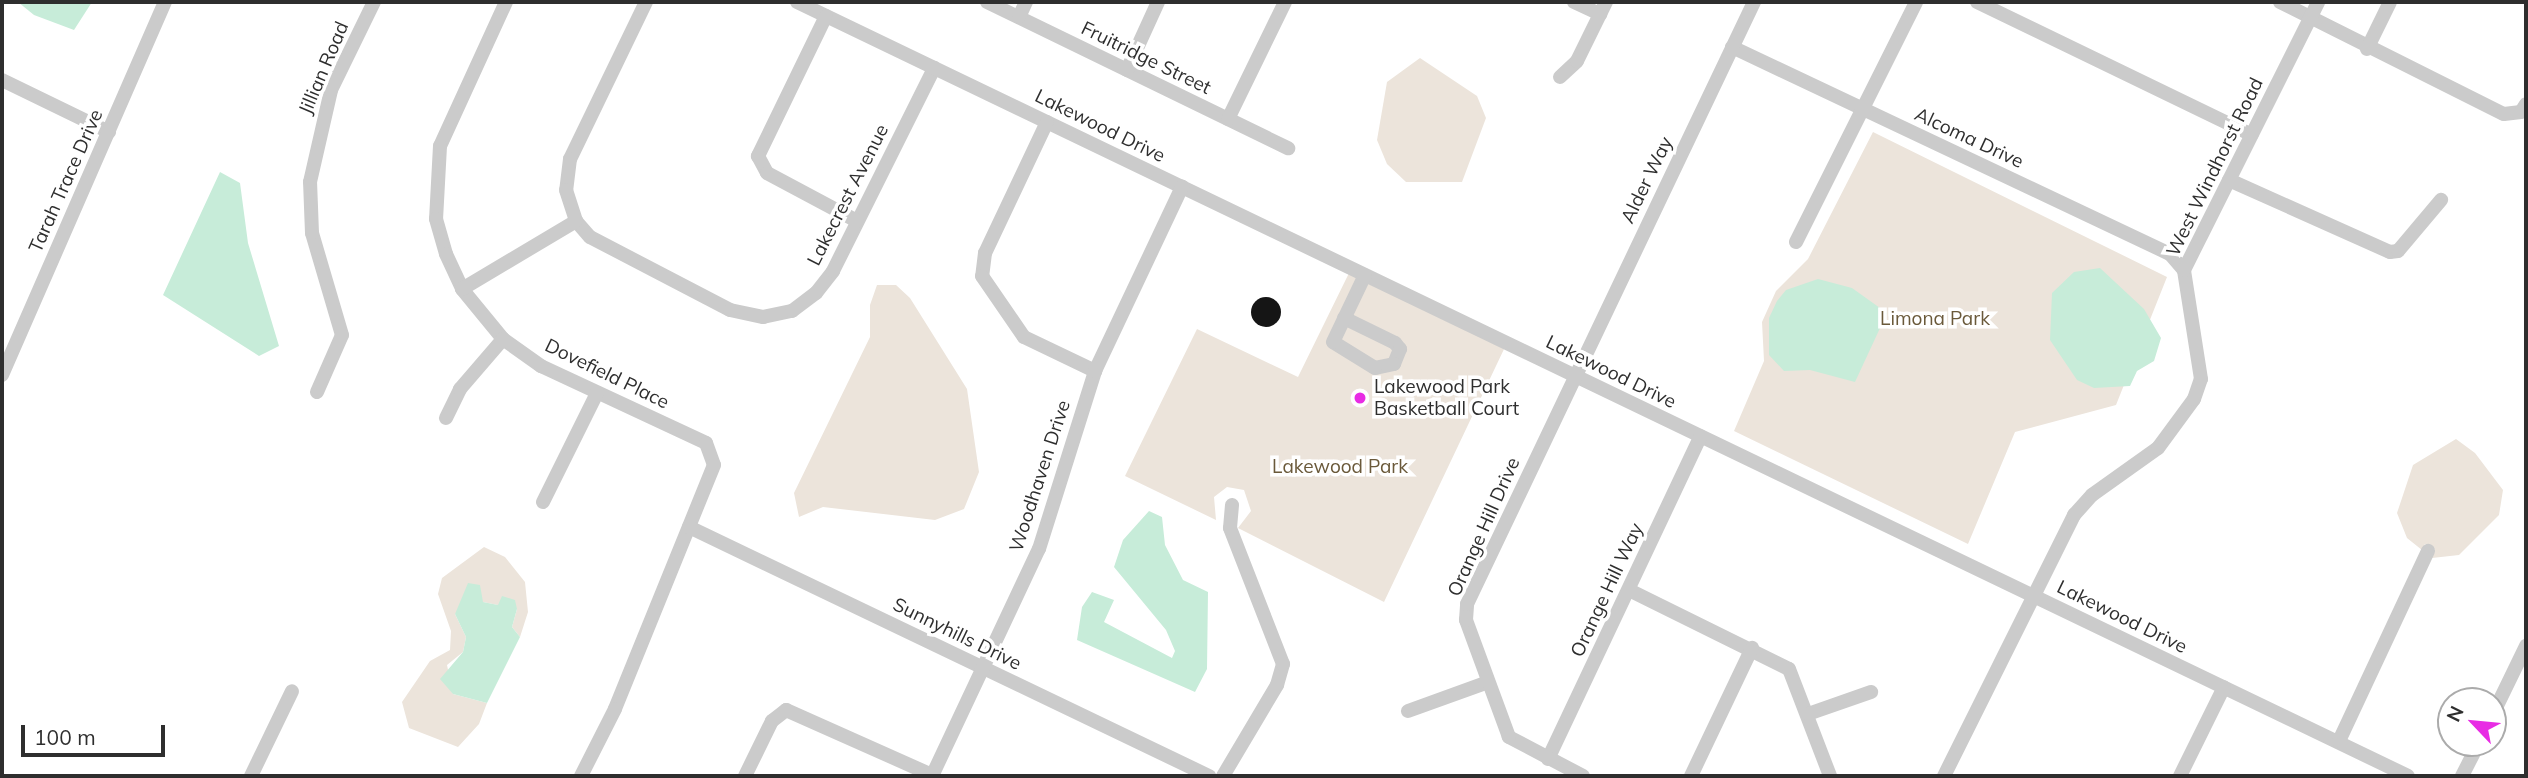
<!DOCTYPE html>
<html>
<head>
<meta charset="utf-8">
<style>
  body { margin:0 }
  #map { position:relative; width:2528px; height:778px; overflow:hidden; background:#fff; font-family:Mulish,sans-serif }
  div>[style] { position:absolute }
  .green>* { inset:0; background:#ece4db }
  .water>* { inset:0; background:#c7ecd9 }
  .building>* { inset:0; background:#151515 }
  .round { border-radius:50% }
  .minor>* { height:14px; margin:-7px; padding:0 7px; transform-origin:7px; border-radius:7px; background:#cbcbcb }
  .dots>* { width:19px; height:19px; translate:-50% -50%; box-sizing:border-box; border:4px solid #fff; border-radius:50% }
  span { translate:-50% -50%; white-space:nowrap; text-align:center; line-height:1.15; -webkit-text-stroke:7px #fff; paint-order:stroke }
  .street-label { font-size:19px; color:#2e2e2e }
  .park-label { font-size:19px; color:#6a593a }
  .poi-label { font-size:19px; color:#2e2e2e }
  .left { translate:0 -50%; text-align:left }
  .frame { position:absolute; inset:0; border:4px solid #2e2e2e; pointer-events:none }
  .north { position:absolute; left:2437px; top:687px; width:70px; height:70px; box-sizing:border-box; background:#fff; border:2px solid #ababab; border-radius:50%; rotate:296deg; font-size:19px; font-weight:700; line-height:28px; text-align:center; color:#2e2e2e }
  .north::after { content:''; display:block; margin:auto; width:24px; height:32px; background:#e82ce4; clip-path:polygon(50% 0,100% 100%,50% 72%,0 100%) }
  .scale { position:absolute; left:21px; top:725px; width:144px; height:32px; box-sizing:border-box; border:4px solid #2e2e2e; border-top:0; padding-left:9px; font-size:21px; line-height:24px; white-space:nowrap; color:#2e2e2e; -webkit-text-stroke:5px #fff; paint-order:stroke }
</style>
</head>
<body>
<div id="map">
  <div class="green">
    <i style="clip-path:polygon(1420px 58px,1477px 96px,1486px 118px,1462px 182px,1406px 182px,1387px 164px,1377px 140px,1387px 82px)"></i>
    <i style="clip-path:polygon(1873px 132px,2167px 277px,2116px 405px,2015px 432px,1968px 544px,1734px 431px,1764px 361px,1762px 322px,1776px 291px,1808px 259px)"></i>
    <i style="clip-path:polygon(1350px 271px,1505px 347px,1384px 602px,1238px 528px,1251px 511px,1244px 490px,1227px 487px,1214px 497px,1216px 520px,1125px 476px,1197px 329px,1298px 377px)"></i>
    <i style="clip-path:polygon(877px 285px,896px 285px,910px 298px,967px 389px,979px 472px,964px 509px,935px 520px,823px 507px,799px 517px,794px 493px,870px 337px,870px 305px)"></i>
    <i style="clip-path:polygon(2456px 439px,2475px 453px,2503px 490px,2499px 515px,2459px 555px,2432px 558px,2435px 549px,2425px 544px,2422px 550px,2407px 538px,2397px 513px,2413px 465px)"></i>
    <i style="clip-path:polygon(484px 547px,505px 557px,525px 582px,528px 612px,520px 637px,512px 627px,517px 609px,483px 602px,455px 614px,466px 637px,463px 652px,447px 665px,453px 694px,487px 703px,479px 724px,458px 747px,409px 728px,402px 702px,430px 661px,450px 650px,451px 631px,438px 594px,442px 578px)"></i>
  </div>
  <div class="water">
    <i style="clip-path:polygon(18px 2px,92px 2px,74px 30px,34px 15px)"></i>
    <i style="clip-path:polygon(220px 172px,240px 183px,248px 243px,279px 346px,259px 356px,163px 295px)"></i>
    <i style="clip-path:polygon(2100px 268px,2144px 309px,2161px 338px,2154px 361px,2137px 371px,2130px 386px,2094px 388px,2077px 380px,2050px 340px,2052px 293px,2074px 272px)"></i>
    <i style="clip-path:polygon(1818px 279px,1852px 288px,1887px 313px,1855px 382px,1810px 370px,1784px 371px,1769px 355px,1769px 318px,1777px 301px,1786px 290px)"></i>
    <i style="clip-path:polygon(1149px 511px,1162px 517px,1165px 545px,1183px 580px,1208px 592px,1207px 669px,1195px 692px,1077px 640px,1082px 607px,1092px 592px,1114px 600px,1104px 622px,1172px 658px,1175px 651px,1166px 630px,1114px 567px,1123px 540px)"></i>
    <i style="clip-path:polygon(468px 583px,480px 585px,483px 602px,498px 605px,502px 596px,515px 600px,517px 609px,512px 627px,520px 637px,487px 703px,453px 694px,440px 679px,463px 652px,466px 637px,455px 614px)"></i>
  </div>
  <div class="building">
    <i class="round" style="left:1251px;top:297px;width:30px;height:30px"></i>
  </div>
  <div class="minor">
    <i style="left:506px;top:2px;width:158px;rotate:114.6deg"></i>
    <i style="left:440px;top:146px;width:73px;rotate:93.1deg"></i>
    <i style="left:436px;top:219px;width:36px;rotate:74deg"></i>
    <i style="left:446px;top:254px;width:38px;rotate:65deg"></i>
    <i style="left:462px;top:289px;width:65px;rotate:50.6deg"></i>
    <i style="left:503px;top:339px;width:47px;rotate:35.4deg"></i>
    <i style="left:541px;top:366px;width:182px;rotate:25deg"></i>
    <i style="left:706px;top:443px;width:23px;rotate:70deg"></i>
    <i style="left:714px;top:465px;width:263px;rotate:112.1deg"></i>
    <i style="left:615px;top:709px;width:75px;rotate:116.9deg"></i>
    <i style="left:646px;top:2px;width:174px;rotate:115.8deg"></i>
    <i style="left:570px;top:159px;width:31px;rotate:97deg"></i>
    <i style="left:566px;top:190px;width:33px;rotate:72deg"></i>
    <i style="left:576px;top:221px;width:21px;rotate:49deg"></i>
    <i style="left:590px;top:237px;width:158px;rotate:27.5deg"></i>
    <i style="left:730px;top:310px;width:34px;rotate:12deg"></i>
    <i style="left:763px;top:317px;width:30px;rotate:-12deg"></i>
    <i style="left:792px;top:311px;width:30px;rotate:-37deg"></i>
    <i style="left:816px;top:293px;width:28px;rotate:-52deg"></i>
    <i style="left:833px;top:271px;width:227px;rotate:-63.5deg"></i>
    <i style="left:797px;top:2px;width:1787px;rotate:25.66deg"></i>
    <i style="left:987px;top:2px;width:335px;rotate:25.9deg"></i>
    <i style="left:1574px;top:2px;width:29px;rotate:25deg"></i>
    <i style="left:1977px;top:2px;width:305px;rotate:25.8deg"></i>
    <i style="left:2280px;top:2px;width:250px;rotate:26.6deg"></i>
    <i style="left:2504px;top:114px;width:17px;rotate:-7deg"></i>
    <i style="left:2521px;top:112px;width:9px;rotate:-58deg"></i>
    <i style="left:826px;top:16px;width:156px;rotate:115.9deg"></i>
    <i style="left:758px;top:156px;width:19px;rotate:62deg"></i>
    <i style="left:767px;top:173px;width:102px;rotate:28.1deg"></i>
    <i style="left:1019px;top:17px;width:17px;rotate:-65deg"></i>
    <i style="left:1732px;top:47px;width:484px;rotate:25.3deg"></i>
    <i style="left:2170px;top:254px;width:21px;rotate:49deg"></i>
    <i style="left:2367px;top:49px;width:52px;rotate:-63.9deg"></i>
    <i style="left:1127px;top:70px;width:75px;rotate:-65.5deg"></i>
    <i style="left:1560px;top:77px;width:23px;rotate:-43deg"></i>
    <i style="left:1577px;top:61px;width:66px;rotate:-63.8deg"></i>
    <i style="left:2px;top:80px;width:119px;rotate:25.9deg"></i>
    <i style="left:1228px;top:119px;width:130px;rotate:-64deg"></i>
    <i style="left:1047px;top:122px;width:145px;rotate:115.3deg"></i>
    <i style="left:985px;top:253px;width:23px;rotate:97deg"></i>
    <i style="left:982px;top:276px;width:74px;rotate:55.5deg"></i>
    <i style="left:1024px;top:337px;width:79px;rotate:25.6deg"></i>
    <i style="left:2229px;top:180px;width:176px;rotate:24.1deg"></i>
    <i style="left:2390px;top:252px;width:8px;rotate:-7deg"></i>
    <i style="left:2398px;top:251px;width:67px;rotate:-49.9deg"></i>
    <i style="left:1796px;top:242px;width:268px;rotate:-63.4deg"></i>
    <i style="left:462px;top:289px;width:133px;rotate:-30.8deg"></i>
    <i style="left:1344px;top:318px;width:57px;rotate:26.1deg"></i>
    <i style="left:1395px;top:343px;width:8px;rotate:50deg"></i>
    <i style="left:1400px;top:349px;width:16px;rotate:112deg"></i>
    <i style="left:1394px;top:364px;width:19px;rotate:168deg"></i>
    <i style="left:1375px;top:368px;width:49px;rotate:-148.2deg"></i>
    <i style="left:1333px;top:342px;width:74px;rotate:-64.5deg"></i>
    <i style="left:2px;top:375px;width:407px;rotate:-66.4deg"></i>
    <i style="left:317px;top:392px;width:62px;rotate:-66.3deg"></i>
    <i style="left:342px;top:335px;width:106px;rotate:-106.4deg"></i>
    <i style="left:312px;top:233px;width:51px;rotate:-92.2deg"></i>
    <i style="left:310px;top:182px;width:94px;rotate:-77.1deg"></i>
    <i style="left:331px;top:90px;width:98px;rotate:-64deg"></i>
    <i style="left:446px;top:418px;width:32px;rotate:-64deg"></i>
    <i style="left:460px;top:389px;width:66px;rotate:-49.3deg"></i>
    <i style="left:543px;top:502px;width:122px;rotate:-63.6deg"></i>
    <i style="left:689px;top:527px;width:577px;rotate:25.59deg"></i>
    <i style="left:1629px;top:590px;width:178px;rotate:26.3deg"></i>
    <i style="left:1789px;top:669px;width:115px;rotate:69deg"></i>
    <i style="left:1408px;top:711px;width:85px;rotate:-19.9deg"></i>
    <i style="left:1808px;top:714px;width:67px;rotate:-19.2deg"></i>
    <i style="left:2493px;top:714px;width:76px;rotate:-64.1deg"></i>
    <i style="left:2339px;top:741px;width:210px;rotate:-64.9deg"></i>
    <i style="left:1548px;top:759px;width:357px;rotate:-64.7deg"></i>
    <i style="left:251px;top:776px;width:94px;rotate:-64.2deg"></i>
    <i style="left:745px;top:776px;width:61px;rotate:-63.9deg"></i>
    <i style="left:772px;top:721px;width:18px;rotate:-38deg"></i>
    <i style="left:786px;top:710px;width:162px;rotate:24deg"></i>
    <i style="left:932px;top:776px;width:251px;rotate:-64.8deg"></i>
    <i style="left:1039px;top:549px;width:187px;rotate:-72.5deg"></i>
    <i style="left:1095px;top:371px;width:204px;rotate:-64.7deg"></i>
    <i style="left:1223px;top:776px;width:106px;rotate:-59.3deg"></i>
    <i style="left:1277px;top:685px;width:22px;rotate:-74deg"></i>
    <i style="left:1283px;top:664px;width:146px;rotate:-111.3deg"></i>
    <i style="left:1230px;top:528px;width:23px;rotate:-85deg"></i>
    <i style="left:1583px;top:776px;width:84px;rotate:-152.2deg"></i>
    <i style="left:1509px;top:737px;width:125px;rotate:-110.2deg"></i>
    <i style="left:1466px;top:620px;width:16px;rotate:-86deg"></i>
    <i style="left:1467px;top:604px;width:667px;rotate:-64.51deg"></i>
    <i style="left:1691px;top:776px;width:142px;rotate:-64.5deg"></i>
    <i style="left:1944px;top:776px;width:292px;rotate:-63.5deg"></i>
    <i style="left:2074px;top:515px;width:27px;rotate:-48deg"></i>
    <i style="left:2092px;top:495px;width:81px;rotate:-35.5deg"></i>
    <i style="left:2158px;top:448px;width:61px;rotate:-53.7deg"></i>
    <i style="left:2194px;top:399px;width:21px;rotate:-71deg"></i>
    <i style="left:2201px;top:379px;width:110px;rotate:-98.9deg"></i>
    <i style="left:2184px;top:270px;width:300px;rotate:-63.4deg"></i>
    <i style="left:2180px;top:776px;width:99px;rotate:-63.7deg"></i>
    <i style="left:2462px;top:776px;width:37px;rotate:-63deg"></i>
  </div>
  <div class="dots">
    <i style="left:1360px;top:398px;background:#e82ce4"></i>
  </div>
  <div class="street-label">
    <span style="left:1146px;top:58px;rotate:26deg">Fruitridge Street</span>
    <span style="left:324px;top:68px;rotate:-67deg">Jillian Road</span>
    <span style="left:1100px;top:126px;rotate:26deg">Lakewood Drive</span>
    <span style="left:1969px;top:138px;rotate:25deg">Alcoma Drive</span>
    <span style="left:2215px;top:167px;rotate:-64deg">West Windhorst Road</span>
    <span style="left:1647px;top:180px;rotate:-64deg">Alder Way</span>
    <span style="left:66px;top:181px;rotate:-66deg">Tarah Trace Drive</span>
    <span style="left:848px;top:195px;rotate:-63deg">Lakecrest Avenue</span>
    <span style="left:1611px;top:372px;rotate:26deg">Lakewood Drive</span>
    <span style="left:607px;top:374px;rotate:26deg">Dovefield Place</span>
    <span style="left:1040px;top:476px;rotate:-72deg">Woodhaven Drive</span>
    <span style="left:1484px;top:527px;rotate:-66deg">Orange Hill Drive</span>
    <span style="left:1607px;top:590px;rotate:-65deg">Orange Hill Way</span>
    <span style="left:2122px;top:617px;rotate:26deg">Lakewood Drive</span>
    <span style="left:957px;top:634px;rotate:26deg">Sunnyhills Drive</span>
  </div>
  <div class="park-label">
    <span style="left:1935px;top:319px">Limona Park</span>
    <span style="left:1340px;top:467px">Lakewood Park</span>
  </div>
  <div class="poi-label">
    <span class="left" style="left:1374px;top:398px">Lakewood Park<br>Basketball Court</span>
  </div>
  <div class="frame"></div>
  <div class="north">N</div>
  <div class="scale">100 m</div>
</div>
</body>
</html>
